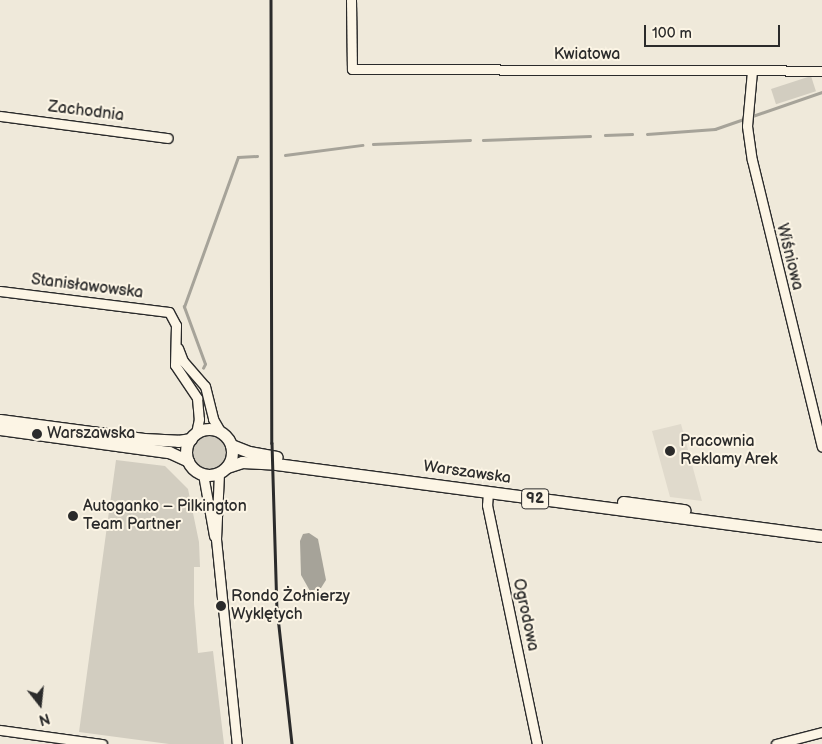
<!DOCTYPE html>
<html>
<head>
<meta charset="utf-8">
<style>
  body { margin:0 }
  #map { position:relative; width:822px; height:744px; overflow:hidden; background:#efe9da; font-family:"Balsamiq Sans",sans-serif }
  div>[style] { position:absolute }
  .built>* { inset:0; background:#e0dacc }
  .green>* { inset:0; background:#d2cdc0; transform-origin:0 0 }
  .round { border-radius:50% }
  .water>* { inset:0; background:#a6a399 }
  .stream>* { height:2.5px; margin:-1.25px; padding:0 1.25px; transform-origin:1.25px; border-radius:1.25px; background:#a6a399 }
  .roads { filter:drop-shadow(1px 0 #2b2b2b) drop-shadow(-1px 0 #2b2b2b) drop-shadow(0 1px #2b2b2b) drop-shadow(0 -1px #2b2b2b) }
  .minor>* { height:9px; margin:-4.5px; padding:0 4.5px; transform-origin:4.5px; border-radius:4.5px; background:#fcf5e5 }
  .major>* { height:11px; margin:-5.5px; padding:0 5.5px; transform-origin:5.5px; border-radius:5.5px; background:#fcf5e5 }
  .major>.ring { margin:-5.5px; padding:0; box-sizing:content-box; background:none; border:11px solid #fcf5e5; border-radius:50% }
  .rail>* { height:2.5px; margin:-1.25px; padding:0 1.25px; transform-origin:1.25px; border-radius:1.25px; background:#2b2b2b }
  .dots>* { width:14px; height:14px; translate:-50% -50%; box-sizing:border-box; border:2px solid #fcf5e5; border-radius:50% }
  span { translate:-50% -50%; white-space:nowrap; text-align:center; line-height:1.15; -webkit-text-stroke:4px #fcf5e5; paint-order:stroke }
  .shield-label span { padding:1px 4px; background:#fcf5e5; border:1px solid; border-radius:4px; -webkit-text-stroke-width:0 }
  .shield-label { font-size:15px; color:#2b2b2b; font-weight:700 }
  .street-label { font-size:16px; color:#2b2b2b }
  .poi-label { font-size:16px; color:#2b2b2b }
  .left { translate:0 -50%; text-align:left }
  .north { position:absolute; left:15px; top:679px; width:50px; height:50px; -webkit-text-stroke:4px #fcf5e5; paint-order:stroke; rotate:164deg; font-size:14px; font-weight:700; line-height:20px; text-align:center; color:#2b2b2b }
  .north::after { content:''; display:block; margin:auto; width:18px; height:22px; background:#2b2b2b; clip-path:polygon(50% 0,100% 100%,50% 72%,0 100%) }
  .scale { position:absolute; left:644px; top:25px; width:136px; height:22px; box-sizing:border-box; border:2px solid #2b2b2b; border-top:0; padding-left:6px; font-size:15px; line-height:18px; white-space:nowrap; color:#2b2b2b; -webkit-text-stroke:4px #fcf5e5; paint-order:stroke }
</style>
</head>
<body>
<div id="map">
  <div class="built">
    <i style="clip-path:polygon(681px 424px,691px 461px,702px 501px,670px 497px,652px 431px)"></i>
  </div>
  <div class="green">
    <i style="left:811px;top:76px;width:16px;height:42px;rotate:72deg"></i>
    <i class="round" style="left:190px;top:433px;width:38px;height:38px"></i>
    <i style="clip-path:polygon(116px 460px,165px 466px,188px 489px,199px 542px,200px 567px,194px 567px,194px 604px,198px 653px,213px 651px,224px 744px,169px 744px,79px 732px)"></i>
  </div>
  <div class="water">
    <i style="clip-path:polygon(309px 533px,318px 539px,326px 580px,321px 588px,310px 591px,301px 575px,300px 541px,303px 534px)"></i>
  </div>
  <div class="stream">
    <i style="left:647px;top:134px;width:68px;rotate:-4.2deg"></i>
    <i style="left:715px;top:129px;width:113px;rotate:-19.1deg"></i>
    <i style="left:605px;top:135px;width:27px;rotate:-2deg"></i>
    <i style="left:483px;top:140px;width:107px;rotate:-2.1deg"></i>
    <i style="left:373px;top:144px;width:97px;rotate:-2.4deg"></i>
    <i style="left:285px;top:155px;width:78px;rotate:-7.4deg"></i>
    <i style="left:203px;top:368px;width:4px;rotate:-63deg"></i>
    <i style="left:205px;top:364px;width:61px;rotate:-110.2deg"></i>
    <i style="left:184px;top:307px;width:159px;rotate:-70.2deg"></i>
    <i style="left:238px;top:157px;width:19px;rotate:-3deg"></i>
  </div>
  <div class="roads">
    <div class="minor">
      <i style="left:351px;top:0;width:69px;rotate:89.2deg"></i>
      <i style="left:352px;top:69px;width:470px;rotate:0.2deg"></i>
      <i style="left:752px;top:71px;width:55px;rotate:95.2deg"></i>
      <i style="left:747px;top:126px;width:34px;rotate:82deg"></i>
      <i style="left:752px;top:160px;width:295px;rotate:76.3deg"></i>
      <i style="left:0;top:116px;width:169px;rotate:7.5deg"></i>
      <i style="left:0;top:291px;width:170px;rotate:7.1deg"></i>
      <i style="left:169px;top:312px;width:15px;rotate:62deg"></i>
      <i style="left:176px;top:325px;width:40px;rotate:91.4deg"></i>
      <i style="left:175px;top:365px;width:40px;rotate:56deg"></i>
      <i style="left:197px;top:398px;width:21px;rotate:85deg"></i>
      <i style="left:199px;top:419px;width:14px;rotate:102deg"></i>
      <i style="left:178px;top:348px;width:14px;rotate:69deg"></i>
      <i style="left:183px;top:361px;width:33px;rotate:49deg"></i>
      <i style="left:205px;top:386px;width:34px;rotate:76deg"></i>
      <i style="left:213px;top:419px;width:14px;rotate:60deg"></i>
      <i style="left:219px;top:473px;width:66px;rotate:92.6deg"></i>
      <i style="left:216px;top:539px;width:206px;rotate:84.2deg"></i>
      <i style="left:203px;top:474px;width:63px;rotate:79.9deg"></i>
      <i style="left:488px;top:492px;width:13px;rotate:94deg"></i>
      <i style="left:487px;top:505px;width:244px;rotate:78.2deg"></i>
      <i style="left:0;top:730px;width:103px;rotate:7.8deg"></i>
      <i style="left:776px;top:744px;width:48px;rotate:-14.6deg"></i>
    </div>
    <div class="major">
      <i style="left:0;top:420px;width:145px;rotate:7.5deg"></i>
      <i style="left:144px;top:439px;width:34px;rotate:3deg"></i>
      <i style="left:178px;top:441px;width:13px;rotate:-9deg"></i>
      <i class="ring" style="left:186px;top:429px;width:35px;height:35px"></i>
      <i style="left:0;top:429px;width:171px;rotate:7.8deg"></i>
      <i style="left:169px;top:452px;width:21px;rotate:25deg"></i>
      <i style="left:231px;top:445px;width:19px;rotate:21deg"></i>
      <i style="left:249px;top:452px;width:28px;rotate:10deg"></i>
      <i style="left:227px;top:467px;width:16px;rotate:-18deg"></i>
      <i style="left:242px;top:462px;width:34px;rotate:3deg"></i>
      <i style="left:276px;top:464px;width:551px;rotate:7.51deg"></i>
      <i style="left:623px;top:502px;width:62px;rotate:7.5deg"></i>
    </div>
  </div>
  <div class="rail">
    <i style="left:271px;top:0;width:443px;rotate:89.9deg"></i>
    <i style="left:272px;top:443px;width:165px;rotate:88.3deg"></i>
    <i style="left:277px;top:608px;width:137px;rotate:83.7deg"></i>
  </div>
  <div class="dots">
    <i style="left:37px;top:434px;background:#2b2b2b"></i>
    <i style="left:670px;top:451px;background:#2b2b2b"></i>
    <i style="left:73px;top:516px;background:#2b2b2b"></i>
    <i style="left:221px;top:606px;background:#2b2b2b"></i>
  </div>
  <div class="shield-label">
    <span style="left:535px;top:499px">92</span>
  </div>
  <div class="street-label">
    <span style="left:587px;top:55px">Kwiatowa</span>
    <span style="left:86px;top:112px;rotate:7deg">Zachodnia</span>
    <span style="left:789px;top:257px;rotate:76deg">Wiśniowa</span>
    <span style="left:87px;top:287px;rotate:7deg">Stanisławowska</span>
    <span style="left:467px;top:473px;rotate:8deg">Warszawska</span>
    <span style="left:525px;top:615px;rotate:78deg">Ogrodowa</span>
  </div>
  <div class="poi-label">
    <span class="left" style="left:47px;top:434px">Warszawska</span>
    <span class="left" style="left:680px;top:451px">Pracownia<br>Reklamy Arek</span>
    <span class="left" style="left:83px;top:516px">Autoganko – Pilkington<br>Team Partner</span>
    <span class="left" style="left:231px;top:606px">Rondo Żołnierzy<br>Wyklętych</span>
  </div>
  <div class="north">N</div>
  <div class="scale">100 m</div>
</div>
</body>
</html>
